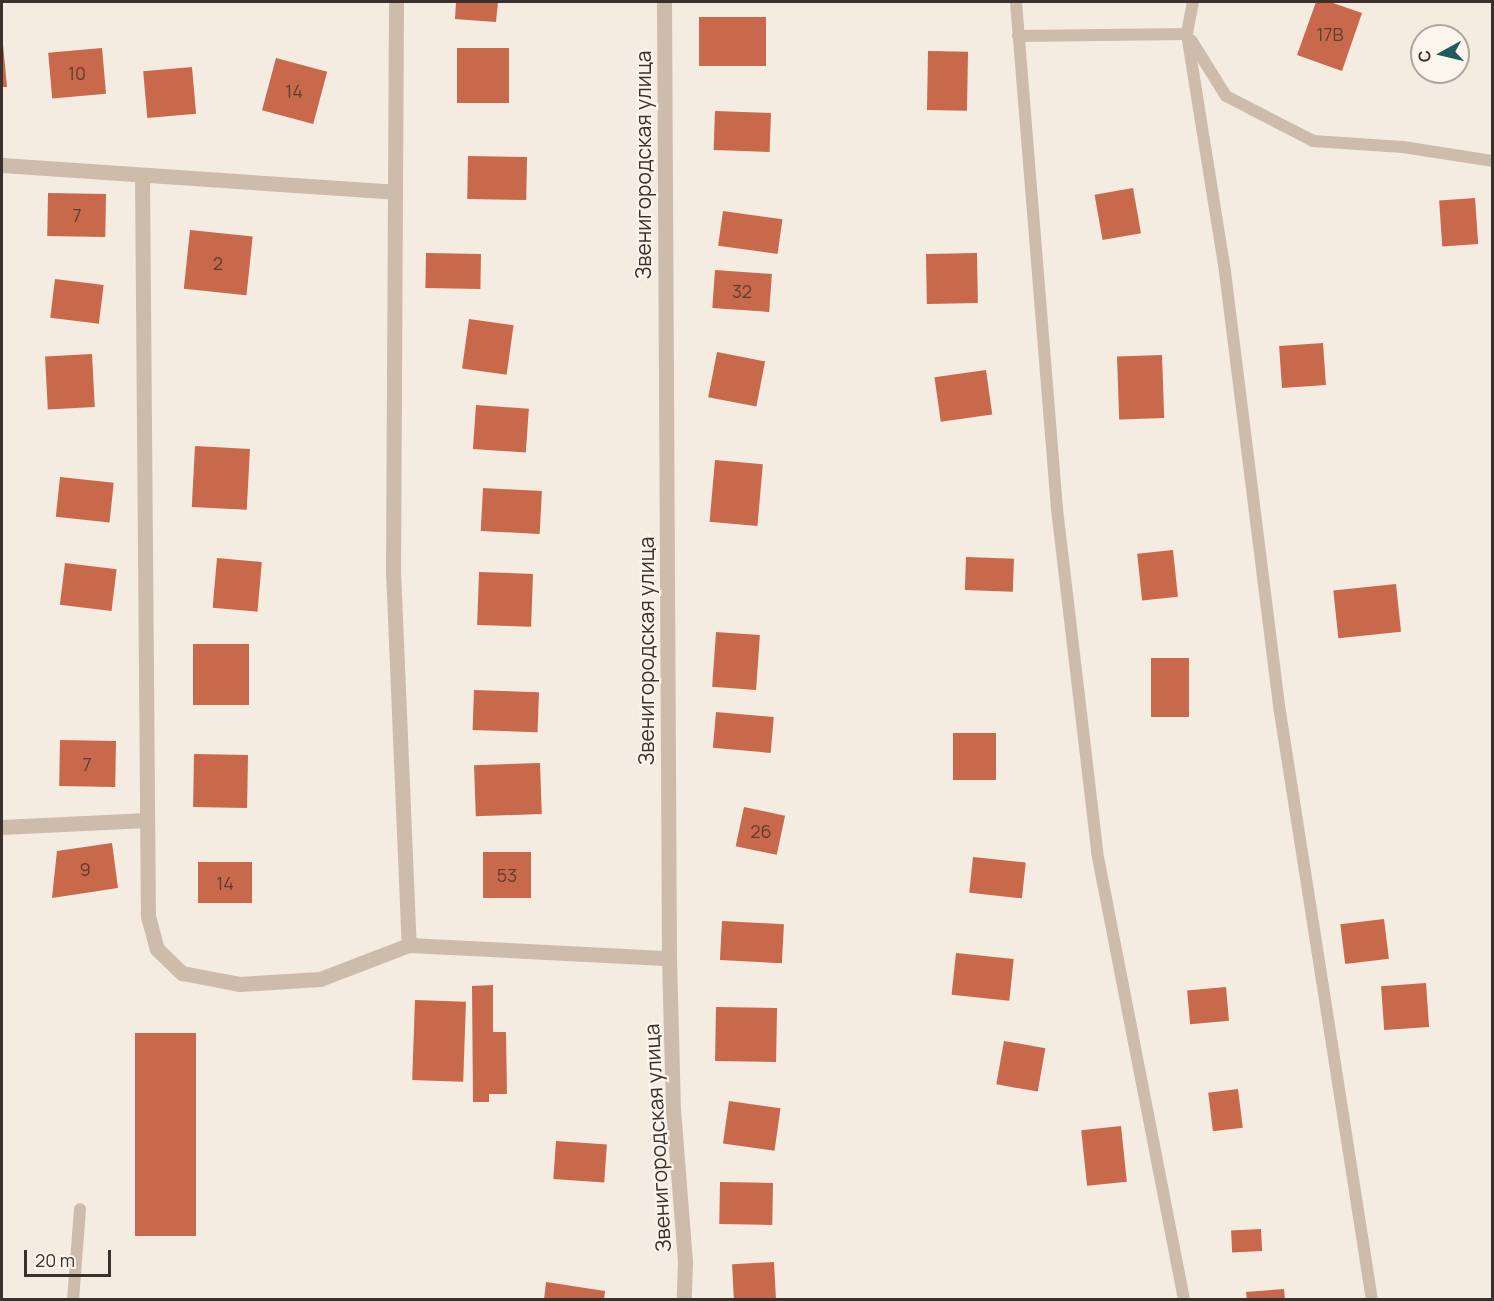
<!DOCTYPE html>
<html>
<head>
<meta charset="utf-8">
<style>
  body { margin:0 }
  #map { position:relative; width:1494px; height:1301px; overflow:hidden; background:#f4ebe1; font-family:Manrope,sans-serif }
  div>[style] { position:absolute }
  .building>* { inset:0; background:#c8694b; transform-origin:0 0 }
  .lane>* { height:12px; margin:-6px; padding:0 6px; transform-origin:6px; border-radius:6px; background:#cdbbac }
  .street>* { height:15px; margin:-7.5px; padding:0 7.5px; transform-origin:7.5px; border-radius:7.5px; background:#cdbbac }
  span { translate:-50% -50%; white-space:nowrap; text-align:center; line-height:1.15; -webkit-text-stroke:4.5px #fbf5ee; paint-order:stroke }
  .number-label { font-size:18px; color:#5e3e33 }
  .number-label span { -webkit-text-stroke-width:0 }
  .street-label { font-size:21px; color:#3b302b }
  .frame { position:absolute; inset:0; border:3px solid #3b302b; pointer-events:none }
  .north { position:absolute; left:1410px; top:24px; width:60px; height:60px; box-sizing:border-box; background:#fbf5ee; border:2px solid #aea6a0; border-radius:50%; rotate:262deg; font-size:16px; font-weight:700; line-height:24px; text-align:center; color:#3b302b }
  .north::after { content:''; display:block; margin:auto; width:21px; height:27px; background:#1f5a5e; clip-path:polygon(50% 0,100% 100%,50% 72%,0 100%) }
  .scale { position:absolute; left:24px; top:1250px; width:87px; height:27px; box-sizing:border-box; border:3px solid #3b302b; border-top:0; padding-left:8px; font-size:18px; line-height:21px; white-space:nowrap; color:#3b302b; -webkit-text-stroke:4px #fbf5ee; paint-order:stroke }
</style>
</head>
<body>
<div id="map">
  <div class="building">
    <i style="clip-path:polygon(456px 2px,498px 2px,496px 22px,455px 19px)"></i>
    <i style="clip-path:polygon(1316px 2px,1330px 2px,1362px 13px,1342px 71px,1297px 55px)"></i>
    <i style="left:699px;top:17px;width:67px;height:49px"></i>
    <i style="clip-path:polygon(2px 34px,7px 87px,2px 87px)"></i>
    <i style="left:102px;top:48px;width:46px;height:54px;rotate:85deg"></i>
    <i style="left:509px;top:48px;width:55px;height:52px;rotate:90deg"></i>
    <i style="left:928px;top:51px;width:40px;height:59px;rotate:1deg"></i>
    <i style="left:276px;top:58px;width:53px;height:54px;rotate:15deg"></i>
    <i style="left:192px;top:67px;width:47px;height:49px;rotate:85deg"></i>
    <i style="left:715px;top:111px;width:56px;height:39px;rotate:2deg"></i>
    <i style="left:468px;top:156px;width:59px;height:43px;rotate:1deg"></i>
    <i style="left:1133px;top:188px;width:46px;height:39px;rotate:80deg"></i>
    <i style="left:48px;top:193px;width:58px;height:43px;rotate:1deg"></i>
    <i style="left:1475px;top:198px;width:46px;height:36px;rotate:86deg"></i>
    <i style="left:723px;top:211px;width:60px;height:35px;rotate:8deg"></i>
    <i style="left:190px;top:230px;width:63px;height:59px;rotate:6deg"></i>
    <i style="left:426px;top:253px;width:55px;height:35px;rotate:1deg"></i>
    <i style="left:977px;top:253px;width:50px;height:51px;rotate:89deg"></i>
    <i style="left:715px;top:270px;width:57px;height:38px;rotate:4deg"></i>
    <i style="left:55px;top:279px;width:49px;height:39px;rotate:7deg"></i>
    <i style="left:469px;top:319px;width:45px;height:50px;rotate:8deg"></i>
    <i style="left:1323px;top:343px;width:42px;height:44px;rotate:86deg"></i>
    <i style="left:717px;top:352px;width:49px;height:46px;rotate:11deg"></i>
    <i style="left:92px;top:354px;width:53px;height:47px;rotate:87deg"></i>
    <i style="left:1162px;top:355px;width:63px;height:45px;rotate:88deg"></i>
    <i style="left:986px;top:370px;width:45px;height:52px;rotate:82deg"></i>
    <i style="left:476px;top:405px;width:53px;height:44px;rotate:4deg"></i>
    <i style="left:195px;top:446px;width:55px;height:61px;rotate:3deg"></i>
    <i style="left:715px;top:460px;width:48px;height:62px;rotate:5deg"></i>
    <i style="left:60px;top:477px;width:54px;height:40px;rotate:6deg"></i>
    <i style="left:483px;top:488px;width:59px;height:43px;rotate:3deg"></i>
    <i style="left:1173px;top:550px;width:47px;height:36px;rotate:84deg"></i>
    <i style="left:966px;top:557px;width:48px;height:33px;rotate:2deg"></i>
    <i style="left:217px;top:558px;width:45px;height:50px;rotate:5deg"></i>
    <i style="left:65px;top:563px;width:52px;height:42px;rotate:7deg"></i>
    <i style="left:479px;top:572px;width:54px;height:53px;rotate:2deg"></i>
    <i style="left:1396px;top:584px;width:48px;height:63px;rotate:84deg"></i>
    <i style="left:716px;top:632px;width:44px;height:55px;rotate:4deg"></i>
    <i style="left:193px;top:644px;width:56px;height:61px"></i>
    <i style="left:1151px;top:658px;width:38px;height:59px"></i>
    <i style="left:474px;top:690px;width:65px;height:40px;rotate:2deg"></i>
    <i style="left:716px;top:712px;width:58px;height:36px;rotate:5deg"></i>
    <i style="left:953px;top:733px;width:43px;height:47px"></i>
    <i style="left:60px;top:740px;width:56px;height:46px;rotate:1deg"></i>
    <i style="left:194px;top:754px;width:54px;height:53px;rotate:1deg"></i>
    <i style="left:540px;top:763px;width:51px;height:66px;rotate:88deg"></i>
    <i style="left:744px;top:807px;width:42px;height:40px;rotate:12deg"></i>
    <i style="clip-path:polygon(112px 843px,118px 888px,52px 898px,57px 851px)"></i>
    <i style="left:483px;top:852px;width:48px;height:46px"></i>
    <i style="left:973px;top:857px;width:53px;height:36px;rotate:6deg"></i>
    <i style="left:252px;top:862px;width:41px;height:54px;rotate:90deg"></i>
    <i style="left:1384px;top:919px;width:40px;height:44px;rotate:83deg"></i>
    <i style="left:722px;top:921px;width:62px;height:39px;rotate:3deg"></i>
    <i style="left:956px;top:953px;width:58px;height:42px;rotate:6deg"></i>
    <i style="left:1426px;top:983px;width:44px;height:45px;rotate:86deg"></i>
    <i style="clip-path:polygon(493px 985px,493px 1032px,506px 1032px,507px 1094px,489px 1094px,489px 1102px,473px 1102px,472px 986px)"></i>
    <i style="left:1226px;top:987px;width:34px;height:39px;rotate:85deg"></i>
    <i style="left:415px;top:1000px;width:51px;height:80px;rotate:2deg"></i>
    <i style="left:716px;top:1007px;width:61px;height:54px;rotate:1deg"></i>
    <i style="left:135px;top:1033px;width:61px;height:203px"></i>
    <i style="left:1004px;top:1041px;width:42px;height:44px;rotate:10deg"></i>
    <i style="left:1238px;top:1089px;width:39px;height:30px;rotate:83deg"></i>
    <i style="left:729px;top:1101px;width:52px;height:43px;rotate:8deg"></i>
    <i style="left:1121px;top:1126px;width:56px;height:40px;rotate:84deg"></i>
    <i style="left:556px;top:1141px;width:51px;height:38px;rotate:4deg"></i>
    <i style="left:720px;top:1182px;width:53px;height:42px;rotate:1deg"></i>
    <i style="left:1261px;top:1229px;width:22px;height:30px;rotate:87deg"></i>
    <i style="left:774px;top:1262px;width:38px;height:42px;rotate:87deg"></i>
    <i style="clip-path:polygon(546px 1282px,605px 1291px,604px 1300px,544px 1300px)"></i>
    <i style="clip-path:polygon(1284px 1289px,1285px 1300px,1247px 1300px,1246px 1292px)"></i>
  </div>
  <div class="lane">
    <i style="left:1016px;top:2px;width:509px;rotate:85.38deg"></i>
    <i style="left:1057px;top:509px;width:345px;rotate:83.3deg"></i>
    <i style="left:1097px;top:852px;width:456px;rotate:79deg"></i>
    <i style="left:1193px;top:2px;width:33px;rotate:101deg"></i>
    <i style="left:1187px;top:34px;width:241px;rotate:80.9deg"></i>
    <i style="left:1225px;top:272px;width:443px;rotate:82.9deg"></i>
    <i style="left:1280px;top:712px;width:595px;rotate:81.11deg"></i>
    <i style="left:1018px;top:36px;width:169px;rotate:-0.7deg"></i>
    <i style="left:1191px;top:40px;width:66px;rotate:58deg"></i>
    <i style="left:1226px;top:96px;width:98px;rotate:27.3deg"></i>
    <i style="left:1313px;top:141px;width:90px;rotate:3.8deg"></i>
    <i style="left:1403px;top:147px;width:90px;rotate:8.9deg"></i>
    <i style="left:73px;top:1300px;width:91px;rotate:-85.6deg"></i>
  </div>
  <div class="street">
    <i style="left:396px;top:2px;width:568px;rotate:90.3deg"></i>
    <i style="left:393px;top:570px;width:375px;rotate:87.6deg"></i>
    <i style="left:664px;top:2px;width:956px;rotate:89.7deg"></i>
    <i style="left:669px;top:958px;width:151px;rotate:88.5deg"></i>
    <i style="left:673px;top:1109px;width:153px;rotate:85.5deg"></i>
    <i style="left:685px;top:1262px;width:38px;rotate:92deg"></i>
    <i style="left:2px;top:165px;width:394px;rotate:3.9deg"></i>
    <i style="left:142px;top:176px;width:740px;rotate:89.54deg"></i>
    <i style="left:148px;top:916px;width:34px;rotate:75deg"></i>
    <i style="left:157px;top:949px;width:35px;rotate:44deg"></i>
    <i style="left:182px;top:973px;width:58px;rotate:10.9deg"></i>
    <i style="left:239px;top:984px;width:81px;rotate:-3.5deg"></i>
    <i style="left:320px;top:979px;width:95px;rotate:-20.9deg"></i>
    <i style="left:409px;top:945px;width:260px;rotate:2.9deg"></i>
    <i style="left:2px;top:827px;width:145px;rotate:-2.8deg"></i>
  </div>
  <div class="number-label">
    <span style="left:1330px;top:34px">17В</span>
    <span style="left:77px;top:73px">10</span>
    <span style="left:294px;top:91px">14</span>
    <span style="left:77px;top:215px">7</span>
    <span style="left:218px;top:263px">2</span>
    <span style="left:742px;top:291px">32</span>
    <span style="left:87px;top:764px">7</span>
    <span style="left:761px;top:831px">26</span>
    <span style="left:85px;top:869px">9</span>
    <span style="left:507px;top:875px">53</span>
    <span style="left:225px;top:883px">14</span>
  </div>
  <div class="street-label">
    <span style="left:643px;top:165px;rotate:-90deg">Звенигородская улица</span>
    <span style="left:646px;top:651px;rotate:-90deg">Звенигородская улица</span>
    <span style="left:657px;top:1138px;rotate:-93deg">Звенигородская улица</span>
  </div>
  <div class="frame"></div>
  <div class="north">С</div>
  <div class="scale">20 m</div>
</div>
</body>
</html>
